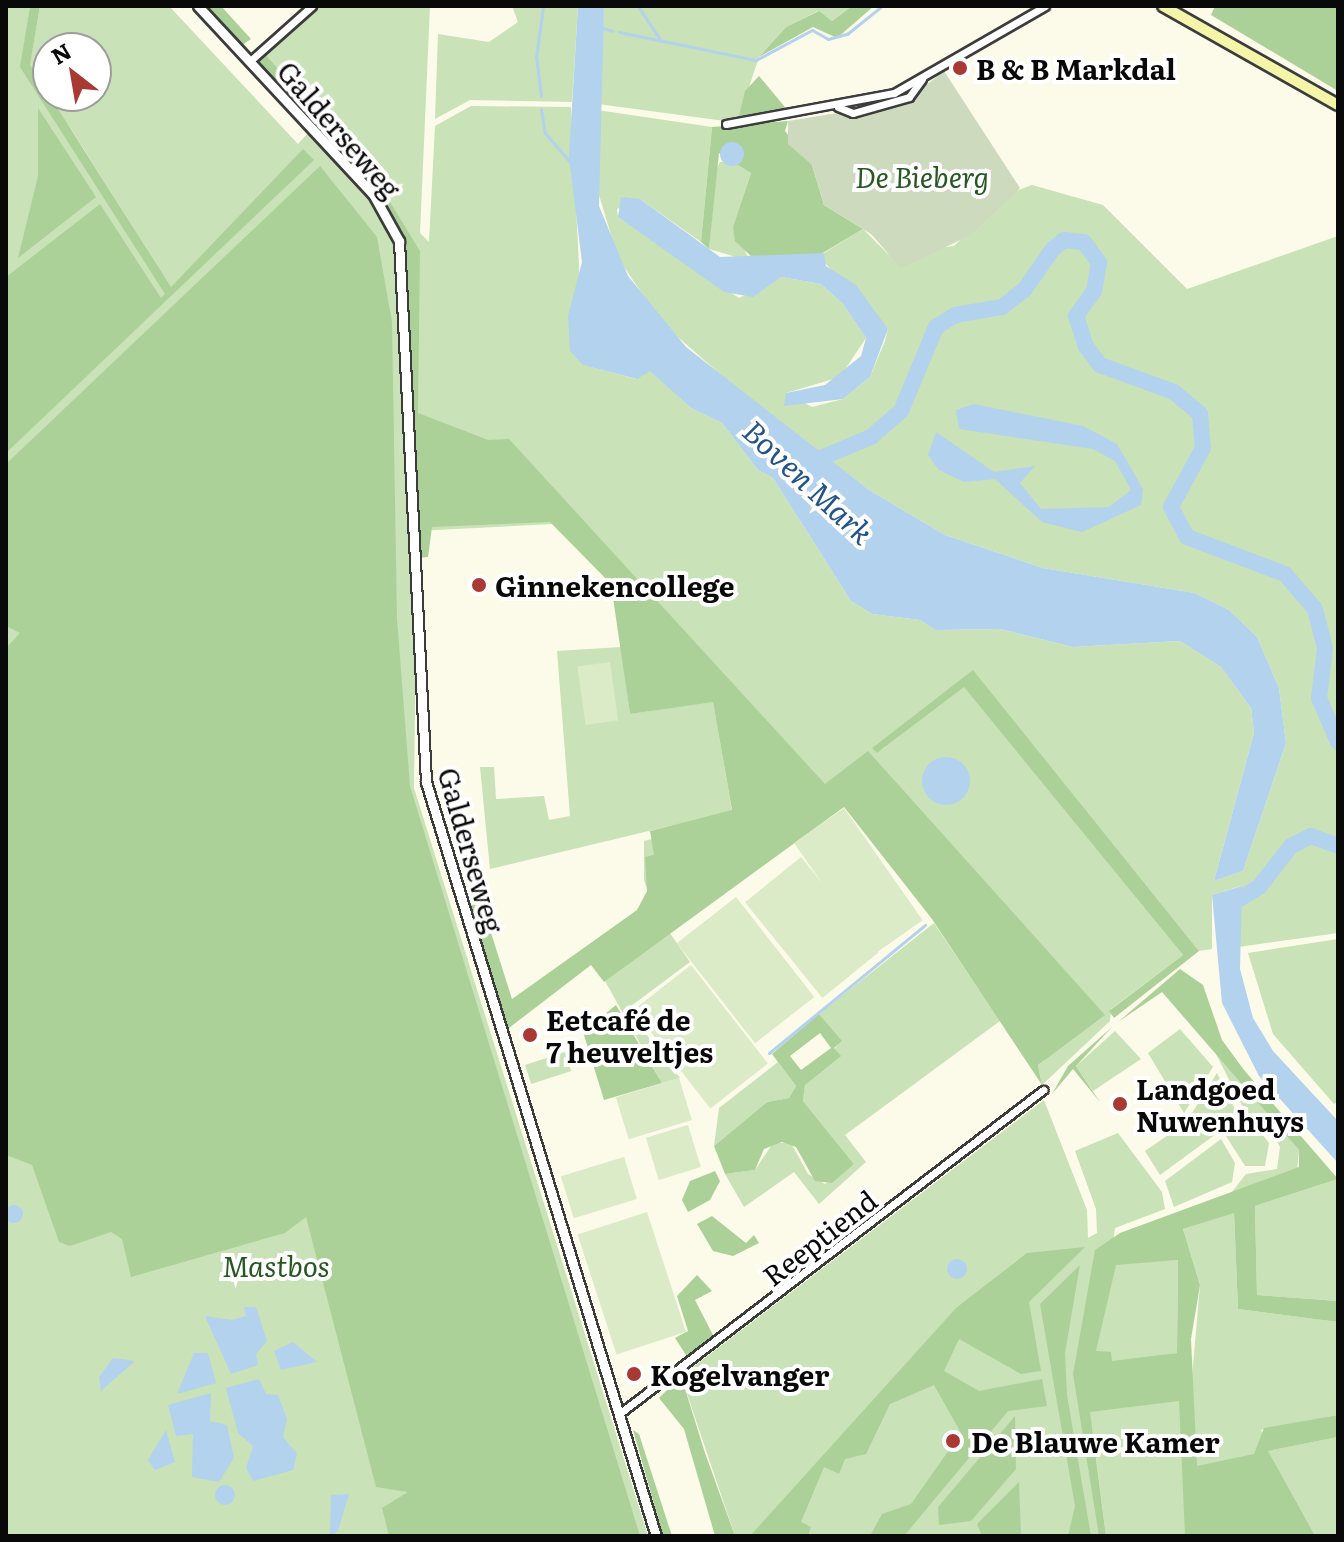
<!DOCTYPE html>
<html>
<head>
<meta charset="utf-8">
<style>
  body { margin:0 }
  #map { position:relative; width:1344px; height:1542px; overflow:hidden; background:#fcfae8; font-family:Literata,serif }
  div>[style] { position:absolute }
  .green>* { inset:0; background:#c9e2b7; transform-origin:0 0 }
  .forest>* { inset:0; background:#acd198 }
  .cemetery>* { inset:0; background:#cedabd }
  .pitch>* { inset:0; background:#dbeac7; transform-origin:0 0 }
  .water>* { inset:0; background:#b3d2ee }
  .round { border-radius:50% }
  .stream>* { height:3px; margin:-1.5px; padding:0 1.5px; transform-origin:1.5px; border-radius:1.5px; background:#b3d2ee }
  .river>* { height:16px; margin:-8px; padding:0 8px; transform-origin:8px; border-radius:8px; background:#b3d2ee }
  .roads { filter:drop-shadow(2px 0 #3c3c3c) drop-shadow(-2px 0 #3c3c3c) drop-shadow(0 2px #3c3c3c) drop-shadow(0 -2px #3c3c3c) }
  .minor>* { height:7px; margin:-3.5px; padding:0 3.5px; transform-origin:3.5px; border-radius:3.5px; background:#fff }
  .tertiary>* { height:9px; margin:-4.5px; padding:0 4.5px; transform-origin:4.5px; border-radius:4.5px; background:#fff }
  .secondary>* { height:10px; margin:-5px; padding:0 5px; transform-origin:5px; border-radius:5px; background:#f5f5aa }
  .dots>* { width:22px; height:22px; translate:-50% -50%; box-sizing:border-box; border:4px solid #fff; border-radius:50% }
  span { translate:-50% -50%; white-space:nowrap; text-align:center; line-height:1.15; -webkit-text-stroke:8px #fff; paint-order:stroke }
  .poi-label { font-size:28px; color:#090909; font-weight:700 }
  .left { translate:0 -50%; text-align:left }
  .street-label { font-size:28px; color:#090909 }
  .park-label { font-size:28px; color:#285822; font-style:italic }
  .water-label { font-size:30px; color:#23538b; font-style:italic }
  .frame { position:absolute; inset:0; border:8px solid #090909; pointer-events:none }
  .north { position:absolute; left:32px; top:32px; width:80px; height:80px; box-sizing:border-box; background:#fff; border:2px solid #9d9d9d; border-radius:50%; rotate:329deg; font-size:22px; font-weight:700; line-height:32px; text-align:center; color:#090909 }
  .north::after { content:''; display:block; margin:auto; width:28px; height:36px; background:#a83933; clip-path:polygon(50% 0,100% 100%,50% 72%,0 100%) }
</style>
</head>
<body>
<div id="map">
  <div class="green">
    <i style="clip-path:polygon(evenodd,6px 6px,30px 6px,22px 59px,30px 63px,40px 6px,169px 6px,298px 144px,320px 120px,373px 174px,264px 53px,316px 6px,430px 6px,420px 233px,429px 242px,435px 126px,471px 106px,571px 107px,584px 365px,636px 379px,650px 370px,691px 408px,722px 423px,758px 470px,773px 478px,851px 601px,872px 614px,920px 620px,935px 630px,1000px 629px,1073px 647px,1180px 641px,1221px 667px,1251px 708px,1254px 733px,1214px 881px,1243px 871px,1286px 743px,1279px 688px,1257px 637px,1229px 610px,1195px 593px,1043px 568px,945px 535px,869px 490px,745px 396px,662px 323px,618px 258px,596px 185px,597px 110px,712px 127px,701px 242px,640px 199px,617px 209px,618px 217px,739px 298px,781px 277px,821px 284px,843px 304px,866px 338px,840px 377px,786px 393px,812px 407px,843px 399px,870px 377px,885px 341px,888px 329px,823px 261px,824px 253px,863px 229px,888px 254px,954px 246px,1013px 192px,1032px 185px,1103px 205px,1187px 289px,1338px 236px,1338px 933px,1238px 947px,1241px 886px,1212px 895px,1212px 949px,1199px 951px,973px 671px,876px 745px,881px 750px,964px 686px,1183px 955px,1111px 1009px,1110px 1021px,1042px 1085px,1038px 1065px,1045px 1060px,839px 796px,658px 921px,644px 880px,644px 841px,748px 815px,722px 688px,574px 523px,417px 531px,414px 788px,648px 1536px,6px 1536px,6px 6px,48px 48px,96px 48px,96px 96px,48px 96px,48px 48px,6px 6px,68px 124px,171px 288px,168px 293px,68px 124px)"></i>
    <i style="clip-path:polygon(512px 6px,578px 6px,572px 102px,470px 100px,435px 119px,438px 34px,489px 42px,518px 22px)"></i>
    <i style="clip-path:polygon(604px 6px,852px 6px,832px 21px,818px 11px,786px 27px,759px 57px,738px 120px,725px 121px,598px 104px)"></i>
    <i style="clip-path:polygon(739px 161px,751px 173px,733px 228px,750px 261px,709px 249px,716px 170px,720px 162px)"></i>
    <i style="clip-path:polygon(621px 647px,630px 714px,713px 701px,732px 811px,490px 869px,480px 767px,494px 767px,496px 799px,544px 796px,549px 820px,570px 816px,557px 651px)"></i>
    <i style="clip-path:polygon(934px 923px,1000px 1021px,845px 1135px,866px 1162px,819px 1204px,794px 1172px,744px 1207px,725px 1174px,755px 1170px,773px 1143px,791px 1143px,808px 1174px,825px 1184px,854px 1164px,803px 1101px,805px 1085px,841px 1041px,819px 1014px)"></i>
    <i style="clip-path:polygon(669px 932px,690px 962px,627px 1009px,680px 1078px,662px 1083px,605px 981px)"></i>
    <i style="clip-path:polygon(1338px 939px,1338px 1102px,1334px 1104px,1273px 1034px,1248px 953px)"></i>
    <i style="clip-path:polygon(1180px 1029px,1213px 1067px,1184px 1113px,1148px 1053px)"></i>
    <i style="clip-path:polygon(1115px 1031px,1141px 1059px,1093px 1091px,1076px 1066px)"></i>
    <i style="clip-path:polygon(1214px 1050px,1299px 1150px,1297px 1171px,1228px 1197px,1246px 1174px,1277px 1169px,1280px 1147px,1268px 1125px,1248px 1117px)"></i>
    <i style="left:565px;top:1052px;width:20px;height:42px;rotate:72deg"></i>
    <i style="clip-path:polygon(778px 1062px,796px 1086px,789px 1098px,767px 1102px,714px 1146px,719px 1108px)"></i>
    <i style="clip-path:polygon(1217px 1073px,1240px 1119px,1222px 1128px,1187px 1121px)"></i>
    <i style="clip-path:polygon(1044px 1100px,1087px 1210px,1088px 1238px,1097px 1233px,1096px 1209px,1075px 1151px,1118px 1133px,1162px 1192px,1165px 1209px,1115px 1228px,1106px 1294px,1116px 1264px,1178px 1260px,1177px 1353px,1164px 1355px,1192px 1377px,1200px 1285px,1183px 1229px,1234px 1212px,1238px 1309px,1338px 1322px,1338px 1415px,1261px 1430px,1272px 1450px,1338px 1437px,1338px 1536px,1106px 1536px,1092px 1426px,1103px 1536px,735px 1536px,681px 1376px)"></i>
    <i style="clip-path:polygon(1240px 1127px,1259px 1130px,1269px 1143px,1265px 1166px,1245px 1166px,1226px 1136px)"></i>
    <i style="clip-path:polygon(1177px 1129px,1216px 1134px,1160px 1175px,1145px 1151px)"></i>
    <i style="clip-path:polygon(1221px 1139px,1235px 1163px,1232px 1182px,1174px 1207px,1165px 1181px)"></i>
    <i style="clip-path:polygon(1338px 1179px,1338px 1301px,1257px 1295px,1255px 1206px)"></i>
  </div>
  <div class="forest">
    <i style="clip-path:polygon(30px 6px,40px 6px,30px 65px,171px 287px,303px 149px,314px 160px,6px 453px,6px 277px,100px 204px,161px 298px,165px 294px,20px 67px)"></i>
    <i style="clip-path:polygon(206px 6px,221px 6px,251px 39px,242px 45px)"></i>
    <i style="clip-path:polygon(852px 6px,874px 6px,837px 38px,813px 27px,759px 57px,786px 27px,819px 11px,832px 21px)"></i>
    <i style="clip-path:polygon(1215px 6px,1338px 6px,1338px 91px,1211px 15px)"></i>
    <i style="clip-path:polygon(264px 53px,373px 174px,420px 251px,418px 413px,488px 440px,509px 439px,825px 784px,868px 751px,1105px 1015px,1038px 1065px,1042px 1085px,932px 919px,844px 807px,604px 982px,591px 965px,505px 1031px,464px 902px,480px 898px,512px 999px,637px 910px,647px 891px,645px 857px,654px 855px,650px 831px,732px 810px,713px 702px,630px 714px,611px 584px,550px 522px,432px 527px,428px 557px,417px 558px,403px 241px,362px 175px,255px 60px)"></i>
    <i style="clip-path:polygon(759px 76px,789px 112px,738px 120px,745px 91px)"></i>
    <i style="clip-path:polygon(38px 108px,96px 197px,18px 258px,38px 176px)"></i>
    <i style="clip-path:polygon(788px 121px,785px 131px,812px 165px,824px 205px,863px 229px,816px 257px,754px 259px,735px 241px,733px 227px,751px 173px,719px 153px,709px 249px,701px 242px,712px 127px)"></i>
    <i style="clip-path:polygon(320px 166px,377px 237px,392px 322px,397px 619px,410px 786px,640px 1536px,389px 1536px,382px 1508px,408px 1492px,376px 1487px,306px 1217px,285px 1233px,131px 1277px,122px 1239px,111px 1232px,70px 1246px,59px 1242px,32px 1165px,6px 1155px,6px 648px,20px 633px,6px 626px,6px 464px)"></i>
    <i style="clip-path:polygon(973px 670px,1199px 951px,1114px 1018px,1109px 1011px,1183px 955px,964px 687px,877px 753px,872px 748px)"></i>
    <i style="clip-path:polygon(evenodd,1180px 969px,1203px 985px,1222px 1040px,1244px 1070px,1338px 1179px,1255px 1206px,1257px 1295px,1338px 1301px,1338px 1322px,1238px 1309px,1234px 1213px,1183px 1229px,1200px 1285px,1191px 1339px,1197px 1466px,1254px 1454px,1264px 1428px,1338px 1415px,1338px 1437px,1268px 1451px,1315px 1536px,1185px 1536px,1179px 1401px,1090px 1412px,1106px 1536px,1099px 1536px,1073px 1374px,1095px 1250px,1120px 1233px,1299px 1167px,1299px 1150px,1162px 992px,1118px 1022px,1180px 969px,1178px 1260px,1177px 1353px,1112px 1361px,1111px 1352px,1096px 1351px,1116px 1265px,1178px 1260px)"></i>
    <i style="clip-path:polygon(616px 1005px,662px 1083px,604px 1100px,583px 1032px)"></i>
    <i style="clip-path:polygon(evenodd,819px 1014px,842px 1041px,834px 1048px,841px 1056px,805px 1085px,803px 1101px,854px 1164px,832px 1183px,815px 1181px,796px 1147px,782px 1142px,764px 1149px,755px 1170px,725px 1174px,714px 1146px,767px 1102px,789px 1098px,796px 1086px,772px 1054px,819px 1014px,820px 1033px,831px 1048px,801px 1070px,790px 1056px,820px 1033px)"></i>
    <i style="clip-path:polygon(1112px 1027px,1076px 1066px,1100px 1102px,1073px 1069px,1052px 1094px,1068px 1066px)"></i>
    <i style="clip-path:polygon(715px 1171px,720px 1181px,710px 1200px,688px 1212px,682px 1200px,690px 1181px)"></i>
    <i style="clip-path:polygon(712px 1216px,746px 1243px,754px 1235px,759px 1243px,733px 1256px,713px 1251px,697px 1224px)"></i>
    <i style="clip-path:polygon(1085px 1247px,1029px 1302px,1041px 1371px,1021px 1374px,959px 1339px,944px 1371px,979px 1391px,1042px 1379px,1047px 1406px,1008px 1411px,904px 1536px,870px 1536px,882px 1514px,911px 1504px,961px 1433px,934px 1385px,890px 1404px,866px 1454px,845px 1459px,839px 1474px,824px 1467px,801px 1522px,811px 1527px,808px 1536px,750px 1536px,956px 1308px,1027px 1253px)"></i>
    <i style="clip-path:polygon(1080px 1265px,1065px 1353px,1067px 1395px,1091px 1536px,1068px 1536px,1075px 1506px,1040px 1304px)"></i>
    <i style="clip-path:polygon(697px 1275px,712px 1291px,695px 1300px,714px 1337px,688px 1358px,675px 1338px,688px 1331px,677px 1296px)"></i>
    <i style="clip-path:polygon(681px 1376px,705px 1453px,735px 1536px,715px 1536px,684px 1429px,659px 1398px)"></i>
    <i style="clip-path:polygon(1015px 1416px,1016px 1469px,971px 1521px,939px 1525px,938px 1507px)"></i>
    <i style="clip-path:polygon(633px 1430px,639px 1434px,672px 1536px,663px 1536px)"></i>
    <i style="clip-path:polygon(1019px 1482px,1021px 1536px,982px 1536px,977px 1524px)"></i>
  </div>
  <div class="cemetery">
    <i style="clip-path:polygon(944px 71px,1020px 188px,969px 236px,901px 268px,871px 234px,824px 205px,812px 165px,788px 144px,788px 121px,905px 102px)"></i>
  </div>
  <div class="pitch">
    <i style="left:610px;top:662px;width:59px;height:33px;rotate:82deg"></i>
    <i style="left:844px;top:808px;width:137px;height:61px;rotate:55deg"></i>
    <i style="left:801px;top:857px;width:123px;height:72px;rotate:51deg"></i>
    <i style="left:736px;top:897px;width:127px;height:75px;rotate:52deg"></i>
    <i style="left:691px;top:965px;width:125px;height:73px;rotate:52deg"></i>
    <i style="left:679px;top:1078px;width:44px;height:66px;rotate:73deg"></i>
    <i style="left:688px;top:1125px;width:44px;height:44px;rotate:73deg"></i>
    <i style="left:624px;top:1157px;width:44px;height:66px;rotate:73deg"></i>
    <i style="left:647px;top:1212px;width:126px;height:73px;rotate:72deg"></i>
  </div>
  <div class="water">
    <i style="clip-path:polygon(578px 6px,604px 6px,599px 206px,628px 276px,686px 347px,869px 490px,945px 535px,1043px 568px,1195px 593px,1229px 610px,1257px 637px,1279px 688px,1286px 743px,1243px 871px,1214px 881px,1254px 733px,1251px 708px,1221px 667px,1180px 641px,1073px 647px,1000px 629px,935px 630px,920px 620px,872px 614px,851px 601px,773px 478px,758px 470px,722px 423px,691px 408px,650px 371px,637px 379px,583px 365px,570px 351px,568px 316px,582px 262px,569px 157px)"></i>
    <i class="round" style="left:720px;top:142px;width:24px;height:24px"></i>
    <i style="clip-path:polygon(621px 197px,640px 199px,720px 257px,824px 253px,826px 266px,856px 285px,888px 329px,870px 377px,843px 399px,784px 406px,786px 393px,825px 385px,861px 356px,866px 338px,843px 304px,821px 284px,781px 277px,753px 297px,724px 292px,618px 217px)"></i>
    <i style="clip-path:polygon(974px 404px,1083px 426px,1117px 444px,1143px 489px,1141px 505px,1082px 532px,1042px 522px,995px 479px,964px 482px,939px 470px,928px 455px,936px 432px,994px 472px,1035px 466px,1020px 483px,1041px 509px,1109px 507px,1131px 490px,1115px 461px,1093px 449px,959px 429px,956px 410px)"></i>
    <i class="round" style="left:922px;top:757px;width:48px;height:48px"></i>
    <i style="clip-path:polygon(1242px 886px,1240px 969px,1253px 1018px,1273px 1051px,1338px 1121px,1338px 1163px,1259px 1076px,1222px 1003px,1212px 895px)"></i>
    <i class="round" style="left:5px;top:1205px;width:18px;height:18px"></i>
    <i class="round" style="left:947px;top:1259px;width:20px;height:20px"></i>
    <i style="clip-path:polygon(244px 1307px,256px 1307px,267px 1341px,256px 1354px,258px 1365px,231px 1374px,205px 1316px,231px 1320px,246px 1316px)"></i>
    <i style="clip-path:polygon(293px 1342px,317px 1362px,281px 1370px,274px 1351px)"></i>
    <i style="clip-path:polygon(194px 1353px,208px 1353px,216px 1383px,177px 1394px)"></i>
    <i style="clip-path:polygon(113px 1358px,135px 1361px,101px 1391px,99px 1377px)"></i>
    <i style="clip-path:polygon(259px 1379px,266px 1394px,278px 1395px,287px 1419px,283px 1437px,297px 1454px,293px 1470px,253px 1481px,246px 1468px,253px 1446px,238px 1433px,226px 1388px)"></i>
    <i style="clip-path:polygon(211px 1393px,210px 1421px,227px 1425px,234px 1458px,219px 1482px,192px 1477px,193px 1434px,176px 1436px,168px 1405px)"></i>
    <i style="clip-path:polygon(166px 1430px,175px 1462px,155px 1470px,148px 1460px)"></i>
    <i class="round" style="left:215px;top:1485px;width:20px;height:20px"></i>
    <i style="clip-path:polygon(349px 1494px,338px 1531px,330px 1536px,331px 1495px)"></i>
  </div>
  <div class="stream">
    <i style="left:638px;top:6px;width:42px;rotate:56.7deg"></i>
    <i style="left:602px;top:28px;width:11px;rotate:15deg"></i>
    <i style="left:619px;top:32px;width:140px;rotate:11.6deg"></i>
    <i style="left:756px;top:60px;width:64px;rotate:-28.2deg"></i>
    <i style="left:812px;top:30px;width:18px;rotate:29deg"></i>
    <i style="left:828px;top:39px;width:20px;rotate:-15deg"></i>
    <i style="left:847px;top:34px;width:45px;rotate:-38.7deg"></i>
    <i style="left:541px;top:96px;width:38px;rotate:-97deg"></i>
    <i style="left:536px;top:58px;width:52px;rotate:-82.3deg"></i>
    <i style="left:541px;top:109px;width:24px;rotate:81deg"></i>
    <i style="left:545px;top:133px;width:38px;rotate:49deg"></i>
    <i style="left:769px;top:1053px;width:202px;rotate:-39.4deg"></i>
  </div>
  <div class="river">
    <i style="left:802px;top:466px;width:75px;rotate:-22.8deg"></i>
    <i style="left:871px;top:437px;width:40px;rotate:-41deg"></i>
    <i style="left:901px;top:411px;width:91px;rotate:-67.4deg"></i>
    <i style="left:936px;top:327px;width:22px;rotate:-32deg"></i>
    <i style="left:955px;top:315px;width:48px;rotate:-9.7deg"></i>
    <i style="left:1002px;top:307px;width:29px;rotate:-38deg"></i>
    <i style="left:1025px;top:289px;width:47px;rotate:-55.3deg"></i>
    <i style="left:1052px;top:250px;width:16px;rotate:-40deg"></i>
    <i style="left:1064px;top:240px;width:20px;rotate:6deg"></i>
    <i style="left:1084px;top:242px;width:26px;rotate:54deg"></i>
    <i style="left:1099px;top:263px;width:28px;rotate:100deg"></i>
    <i style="left:1094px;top:291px;width:31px;rotate:126deg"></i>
    <i style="left:1076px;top:316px;width:32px;rotate:72deg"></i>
    <i style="left:1086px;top:346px;width:24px;rotate:54deg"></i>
    <i style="left:1100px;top:365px;width:79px;rotate:20deg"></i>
    <i style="left:1174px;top:392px;width:34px;rotate:40deg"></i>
    <i style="left:1200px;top:414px;width:34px;rotate:85deg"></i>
    <i style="left:1203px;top:448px;width:67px;rotate:118.5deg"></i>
    <i style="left:1171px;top:507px;width:34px;rotate:62deg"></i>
    <i style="left:1187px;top:537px;width:105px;rotate:20.7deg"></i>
    <i style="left:1285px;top:574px;width:46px;rotate:49.4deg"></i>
    <i style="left:1315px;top:609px;width:40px;rotate:75.6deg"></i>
    <i style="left:1325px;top:648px;width:50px;rotate:96.8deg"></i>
    <i style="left:1319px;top:698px;width:48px;rotate:66.6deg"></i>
    <i style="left:1226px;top:907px;width:39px;rotate:-31deg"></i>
    <i style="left:1259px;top:887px;width:52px;rotate:-52deg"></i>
    <i style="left:1291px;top:846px;width:22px;rotate:-27deg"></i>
    <i style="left:1311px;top:836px;width:29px;rotate:20deg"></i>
  </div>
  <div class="roads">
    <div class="minor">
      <i style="left:250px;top:61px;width:83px;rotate:-41.6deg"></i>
      <i style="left:838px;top:107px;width:16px;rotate:22deg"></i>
      <i style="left:853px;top:113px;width:58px;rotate:-15.9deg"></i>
      <i style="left:909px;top:97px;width:22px;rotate:-54deg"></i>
      <i style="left:726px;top:124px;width:171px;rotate:-10.5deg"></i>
      <i style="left:894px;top:93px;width:174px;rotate:-29.9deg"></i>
      <i style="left:619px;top:1414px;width:534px;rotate:-37.39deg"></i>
    </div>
    <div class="tertiary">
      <i style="left:198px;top:6px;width:257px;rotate:47.1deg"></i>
      <i style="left:373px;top:194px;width:54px;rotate:61deg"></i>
      <i style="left:399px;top:241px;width:542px;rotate:87.14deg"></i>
      <i style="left:426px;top:782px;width:788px;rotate:73.04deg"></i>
    </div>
    <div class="secondary">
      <i style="left:1163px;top:6px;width:201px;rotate:29.5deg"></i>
    </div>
  </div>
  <div class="dots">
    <i style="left:960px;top:68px;background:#a83933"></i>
    <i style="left:479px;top:585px;background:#a83933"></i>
    <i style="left:530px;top:1035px;background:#a83933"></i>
    <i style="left:1120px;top:1104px;background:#a83933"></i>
    <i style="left:634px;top:1374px;background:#a83933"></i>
    <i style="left:953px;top:1441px;background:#a83933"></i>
  </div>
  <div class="poi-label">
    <span class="left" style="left:976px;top:68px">B &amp; B Markdal</span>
    <span class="left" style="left:495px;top:585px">Ginnekencollege</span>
    <span class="left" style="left:546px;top:1035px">Eetcafé de<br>7 heuveltjes</span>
    <span class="left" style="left:1136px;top:1104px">Landgoed<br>Nuwenhuys</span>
    <span class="left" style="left:650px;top:1374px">Kogelvanger</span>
    <span class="left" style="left:971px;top:1441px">De Blauwe Kamer</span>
  </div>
  <div class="street-label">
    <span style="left:340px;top:129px;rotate:49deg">Galderseweg</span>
    <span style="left:472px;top:850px;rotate:74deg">Galderseweg</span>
    <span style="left:819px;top:1237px;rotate:-38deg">Reeptiend</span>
  </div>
  <div class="park-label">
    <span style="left:922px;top:176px">De Bieberg</span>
    <span style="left:276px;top:1265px">Mastbos</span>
  </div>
  <div class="water-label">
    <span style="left:809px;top:481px;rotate:43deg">Boven Mark</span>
  </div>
  <div class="frame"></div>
  <div class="north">N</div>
</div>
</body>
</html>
